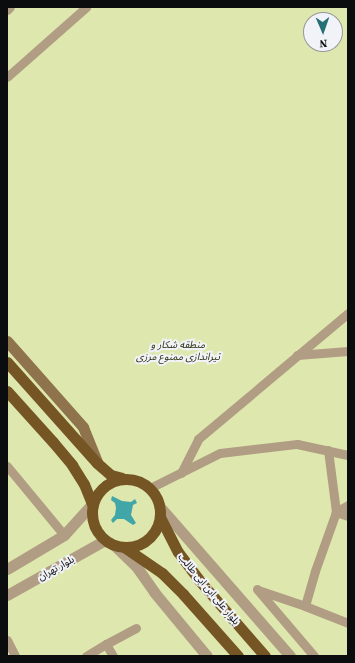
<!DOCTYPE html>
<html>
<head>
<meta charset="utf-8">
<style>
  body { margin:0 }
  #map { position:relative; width:355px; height:663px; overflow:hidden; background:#f1f3f8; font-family:"Source Serif 4","Noto Sans Arabic",serif }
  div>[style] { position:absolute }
  .green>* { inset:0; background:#dee7ad }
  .water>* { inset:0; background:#40a6a8 }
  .minor>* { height:9px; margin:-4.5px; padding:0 4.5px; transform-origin:4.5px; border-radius:4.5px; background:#b09d84 }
  .tertiary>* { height:11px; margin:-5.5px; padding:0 5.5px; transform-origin:5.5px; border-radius:5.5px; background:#b09d84 }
  .secondary>* { height:11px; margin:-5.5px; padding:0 5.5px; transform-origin:5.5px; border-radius:5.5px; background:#8f734d }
  .primary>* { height:11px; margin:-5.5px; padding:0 5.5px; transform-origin:5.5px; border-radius:5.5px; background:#765524 }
  .primary>.ring { margin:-5.5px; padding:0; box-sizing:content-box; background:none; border:11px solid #765524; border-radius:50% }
  span { translate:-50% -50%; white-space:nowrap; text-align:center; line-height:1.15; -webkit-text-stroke:4px #f1f3f8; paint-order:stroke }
  .park-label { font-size:10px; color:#2c3011; font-style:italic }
  .street-label { font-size:10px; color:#0b0c0d }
  .frame { position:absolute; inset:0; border:8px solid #0b0c0d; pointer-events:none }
  .north { position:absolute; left:303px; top:12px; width:40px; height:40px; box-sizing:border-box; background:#f1f3f8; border:1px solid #95979a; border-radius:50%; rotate:178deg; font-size:11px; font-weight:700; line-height:16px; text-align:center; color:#0b0c0d }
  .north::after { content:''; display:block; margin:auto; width:14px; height:18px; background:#256f77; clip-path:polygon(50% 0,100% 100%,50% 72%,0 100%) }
</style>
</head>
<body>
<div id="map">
  <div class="green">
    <i style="clip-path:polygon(evenodd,7px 7px,348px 7px,348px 656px,7px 656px,7px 7px,311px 20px,335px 20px,335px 44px,311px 44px,311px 20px)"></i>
  </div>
  <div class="water">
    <i style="clip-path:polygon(112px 496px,122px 501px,131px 502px,135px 499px,137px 503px,133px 505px,131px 515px,136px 523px,133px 525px,124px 519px,117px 519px,113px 523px,111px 520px,115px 515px,116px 508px,115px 503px,111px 500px)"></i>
  </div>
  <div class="minor">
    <i style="left:7px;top:10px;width:4px;rotate:-45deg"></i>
    <i style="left:7px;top:77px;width:106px;rotate:-41.5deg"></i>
    <i style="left:297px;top:355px;width:51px;rotate:-4.5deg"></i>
    <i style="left:328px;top:450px;width:63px;rotate:82.6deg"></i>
    <i style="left:336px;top:512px;width:14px;rotate:-30deg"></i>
    <i style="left:7px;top:466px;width:89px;rotate:50.4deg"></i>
    <i style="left:181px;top:473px;width:38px;rotate:-63deg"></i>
    <i style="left:198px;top:439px;width:196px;rotate:-40deg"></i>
    <i style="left:150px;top:488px;width:78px;rotate:-26.6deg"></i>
    <i style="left:220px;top:453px;width:78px;rotate:-6.7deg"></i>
    <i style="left:297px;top:444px;width:52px;rotate:12.2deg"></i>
    <i style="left:348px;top:516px;width:13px;rotate:-162deg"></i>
    <i style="left:336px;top:512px;width:63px;rotate:109.6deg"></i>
    <i style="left:315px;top:571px;width:36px;rotate:106deg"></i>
    <i style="left:305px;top:606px;width:46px;rotate:21.6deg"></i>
    <i style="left:257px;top:589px;width:88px;rotate:49.6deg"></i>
    <i style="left:258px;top:590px;width:50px;rotate:18.8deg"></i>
    <i style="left:7px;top:640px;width:18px;rotate:63deg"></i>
    <i style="left:106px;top:644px;width:34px;rotate:-28deg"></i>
    <i style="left:86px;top:656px;width:23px;rotate:-31deg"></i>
    <i style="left:106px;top:644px;width:14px;rotate:60deg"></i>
  </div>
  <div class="tertiary">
    <i style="left:160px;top:507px;width:198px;rotate:48.9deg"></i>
    <i style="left:114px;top:545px;width:30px;rotate:44deg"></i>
    <i style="left:136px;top:566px;width:32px;rotate:55deg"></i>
    <i style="left:154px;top:592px;width:83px;rotate:50.4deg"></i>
    <i style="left:7px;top:569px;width:66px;rotate:-30.8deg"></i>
    <i style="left:64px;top:535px;width:42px;rotate:-47.9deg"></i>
    <i style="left:7px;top:595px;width:112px;rotate:-29.3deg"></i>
  </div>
  <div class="secondary">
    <i style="left:7px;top:341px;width:115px;rotate:48.5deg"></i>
    <i style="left:83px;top:427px;width:38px;rotate:68deg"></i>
  </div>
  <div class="primary">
    <i style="left:7px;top:362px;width:135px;rotate:48.3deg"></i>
    <i style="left:97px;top:463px;width:18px;rotate:41deg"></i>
    <i style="left:111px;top:475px;width:11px;rotate:15deg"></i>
    <i style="left:7px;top:391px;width:69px;rotate:48deg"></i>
    <i style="left:53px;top:442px;width:30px;rotate:50deg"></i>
    <i style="left:72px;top:465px;width:22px;rotate:58deg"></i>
    <i style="left:84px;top:484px;width:22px;rotate:68deg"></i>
    <i class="ring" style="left:92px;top:479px;width:57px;height:57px"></i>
    <i style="left:160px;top:517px;width:39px;rotate:63deg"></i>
    <i style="left:178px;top:552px;width:34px;rotate:53deg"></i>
    <i style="left:198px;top:579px;width:102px;rotate:49deg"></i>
    <i style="left:124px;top:547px;width:46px;rotate:34.4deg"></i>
    <i style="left:162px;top:573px;width:30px;rotate:45deg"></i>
    <i style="left:183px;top:594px;width:83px;rotate:48.4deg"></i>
  </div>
  <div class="park-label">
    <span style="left:178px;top:350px">منطقه شکار و<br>تیراندازی ممنوع مرزی</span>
  </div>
  <div class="street-label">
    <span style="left:56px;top:568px;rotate:-29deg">بلوار تهران</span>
    <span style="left:209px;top:589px;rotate:50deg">بلوار علی ابن ابی طالب</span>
  </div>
  <div class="frame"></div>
  <div class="north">N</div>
</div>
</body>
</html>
